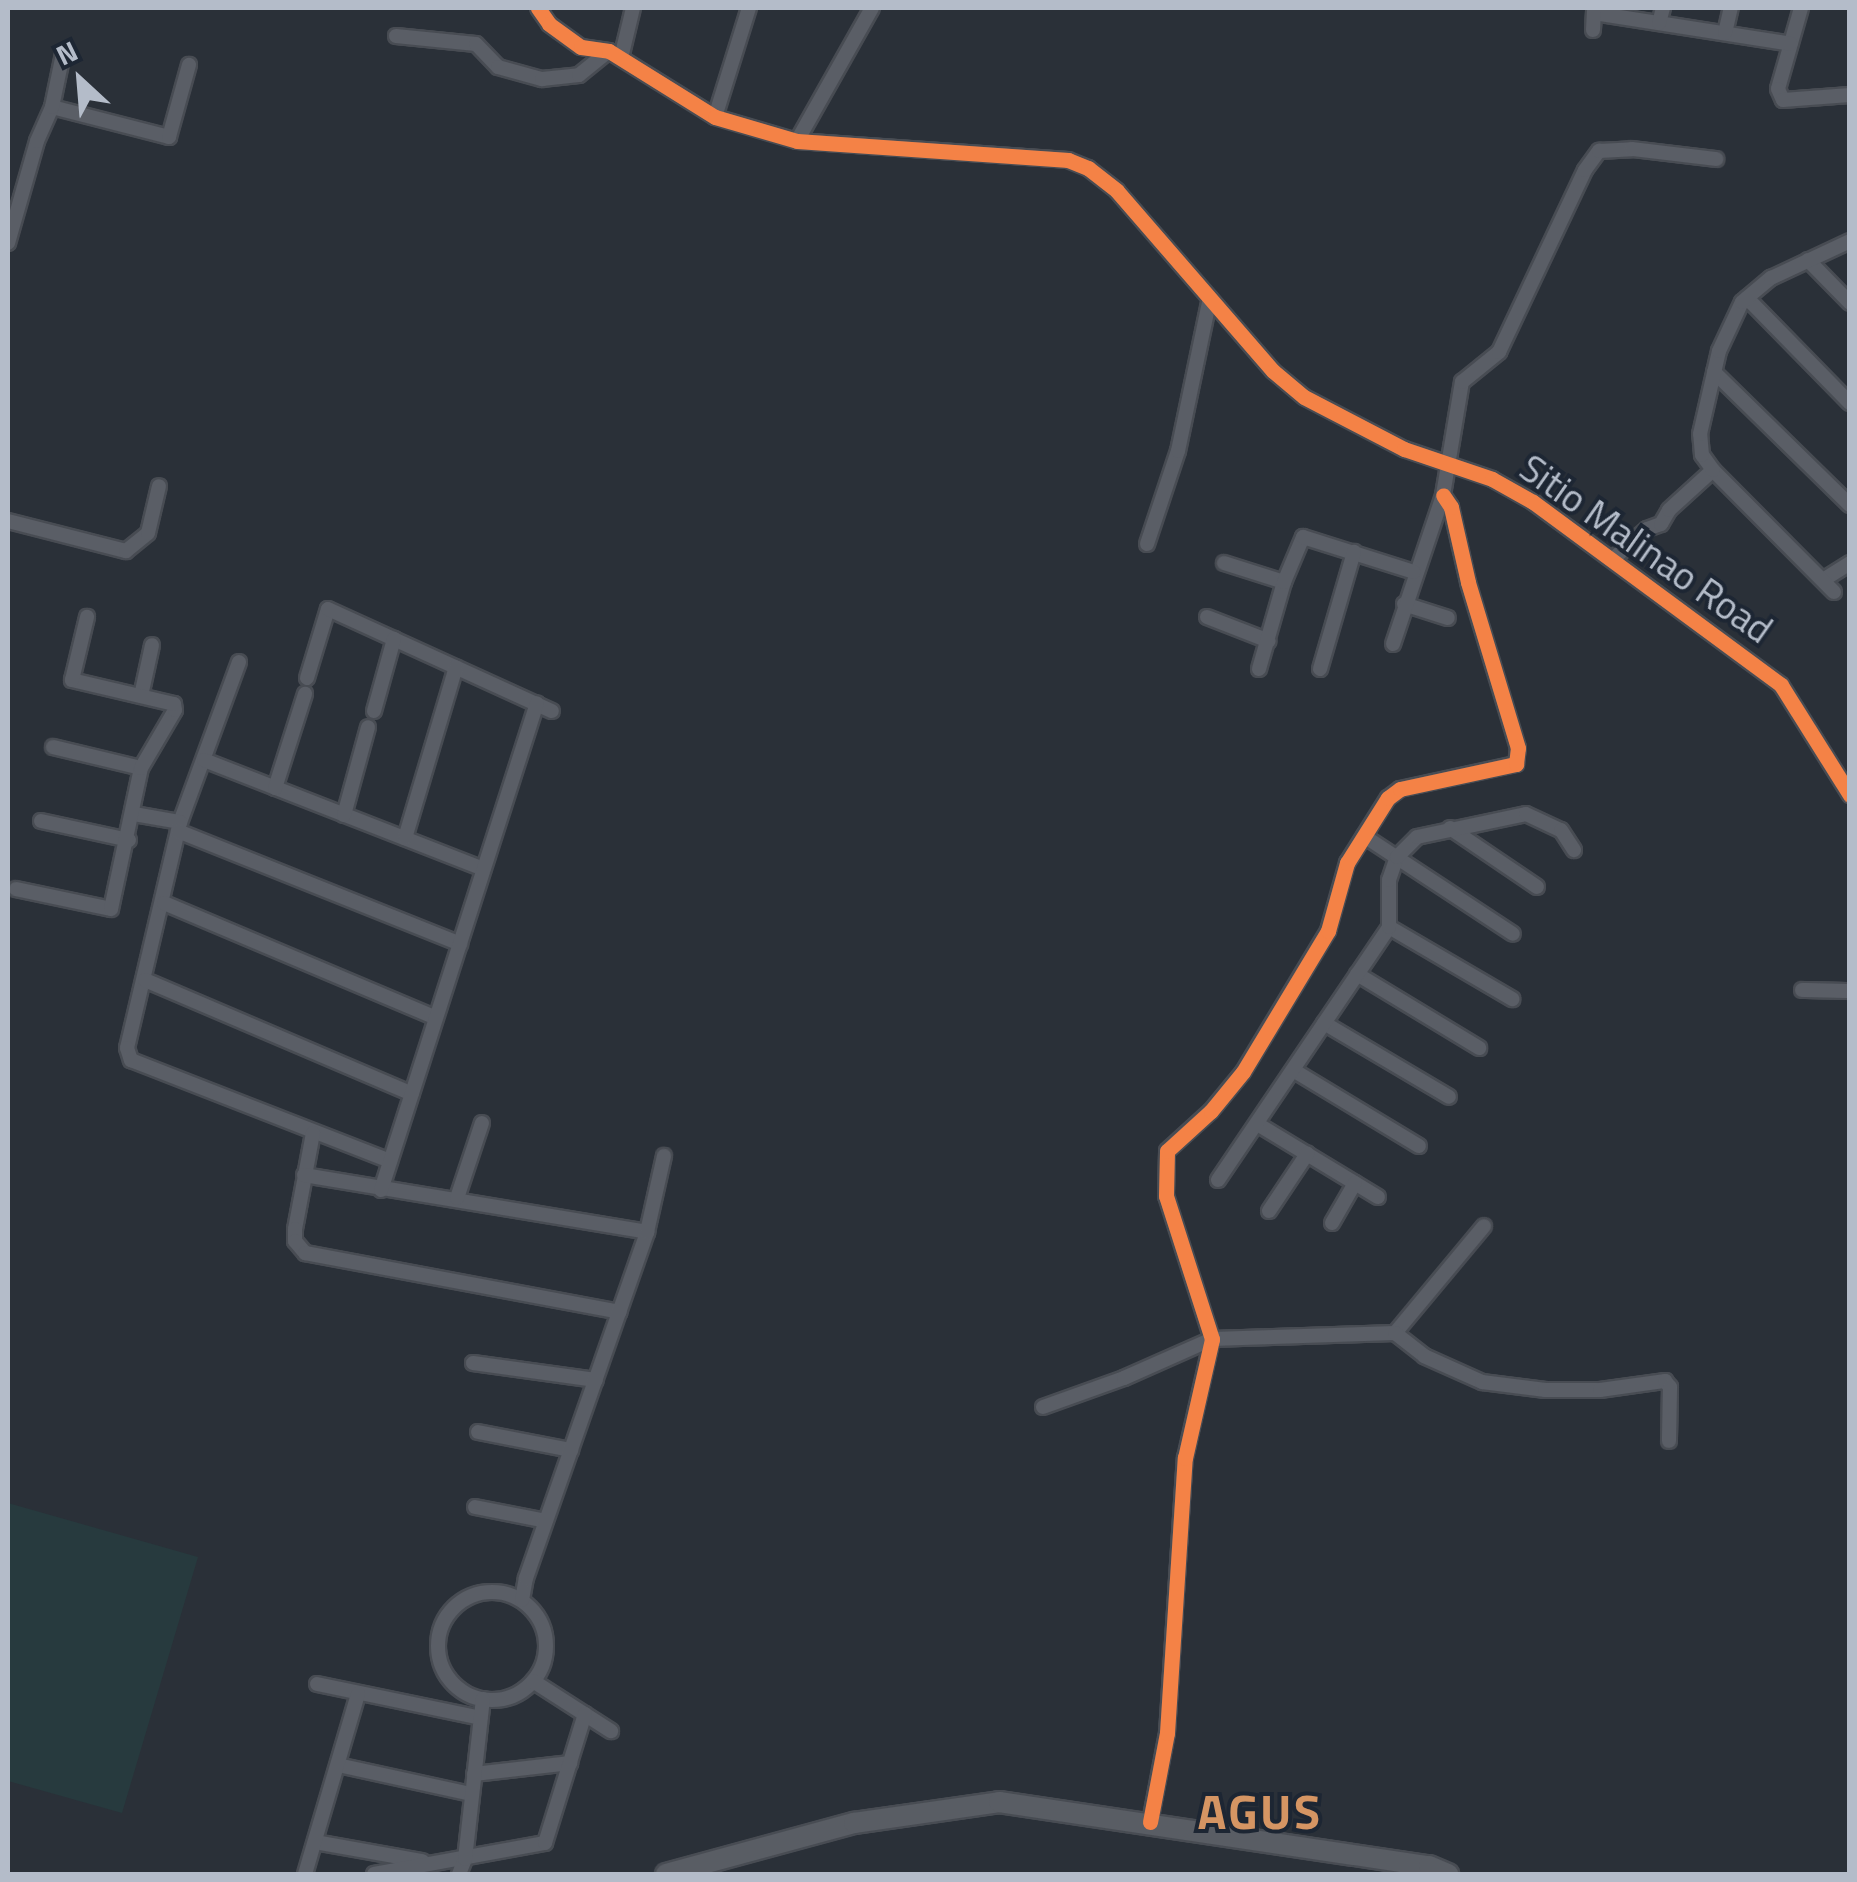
<!DOCTYPE html>
<html>
<head>
<meta charset="utf-8">
<style>
  body { margin:0 }
  #map { position:relative; width:1857px; height:1882px; overflow:hidden; background:#2a3038; font-family:"Titillium Web",sans-serif }
  div>[style] { position:absolute }
  .green>* { inset:0; background:#273a3e }
  .roads { filter:drop-shadow(2px 0 #484c53) drop-shadow(-2px 0 #484c53) drop-shadow(0 2px #484c53) drop-shadow(0 -2px #484c53) }
  .street>* { height:14px; margin:-7px; padding:0 7px; transform-origin:7px; border-radius:7px; background:#5a5e66 }
  .street>.ring { margin:-7px; padding:0; box-sizing:content-box; background:none; border:14px solid #5a5e66; border-radius:50% }
  .secondary>* { height:20px; margin:-10px; padding:0 10px; transform-origin:10px; border-radius:10px; background:#595d64 }
  .cycleway>* { height:15px; margin:-7.5px; padding:0 7.5px; transform-origin:7.5px; border-radius:7.5px; background:#f48246 }
  span { translate:-50% -50%; white-space:nowrap; text-align:center; line-height:1.15; -webkit-text-stroke:8px #1d2633; paint-order:stroke }
  .street-label { font-size:38px; color:#b4bcc9 }
  .district-label { font-size:48px; color:#d59563; font-weight:700; letter-spacing:2.5px }
  .frame { position:absolute; inset:0; border:10px solid #b4bcc9; pointer-events:none }
  .north { position:absolute; left:30px; top:30px; width:100px; height:100px; -webkit-text-stroke:8px #1d2633; paint-order:stroke; rotate:334deg; font-size:28px; font-weight:700; line-height:40px; text-align:center; color:#b4bcc9 }
  .north::after { content:''; display:block; margin:auto; width:35px; height:45px; background:#b4bcc9; clip-path:polygon(50% 0,100% 100%,50% 72%,0 100%) }
</style>
</head>
<body>
<div id="map">
  <div class="green">
    <i style="clip-path:polygon(8px 1503px,198px 1557px,122px 1813px,8px 1781px)"></i>
  </div>
  <div class="roads">
    <div class="street">
      <i style="left:538px;top:8px;width:19px;rotate:55deg"></i>
      <i style="left:549px;top:24px;width:39px;rotate:36deg"></i>
      <i style="left:581px;top:47px;width:28px;rotate:8deg"></i>
      <i style="left:609px;top:51px;width:125px;rotate:31.9deg"></i>
      <i style="left:715px;top:117px;width:85px;rotate:16.3deg"></i>
      <i style="left:797px;top:141px;width:272px;rotate:4deg"></i>
      <i style="left:1068px;top:160px;width:22px;rotate:22deg"></i>
      <i style="left:1088px;top:168px;width:37px;rotate:38deg"></i>
      <i style="left:1117px;top:191px;width:238px;rotate:49.1deg"></i>
      <i style="left:1273px;top:371px;width:40px;rotate:40deg"></i>
      <i style="left:1304px;top:397px;width:113px;rotate:27.5deg"></i>
      <i style="left:1404px;top:449px;width:93px;rotate:18.8deg"></i>
      <i style="left:1492px;top:479px;width:47px;rotate:29.3deg"></i>
      <i style="left:1533px;top:502px;width:308px;rotate:36.4deg"></i>
      <i style="left:1781px;top:685px;width:130px;rotate:57.9deg"></i>
      <i style="left:1801px;top:8px;width:84px;rotate:105.9deg"></i>
      <i style="left:1778px;top:89px;width:12px;rotate:66deg"></i>
      <i style="left:1783px;top:100px;width:67px;rotate:-4.3deg"></i>
      <i style="left:1594px;top:13px;width:199px;rotate:8.9deg"></i>
      <i style="left:1659px;top:23px;width:16px;rotate:-75deg"></i>
      <i style="left:1593px;top:30px;width:22px;rotate:-87deg"></i>
      <i style="left:1725px;top:33px;width:26px;rotate:-77deg"></i>
      <i style="left:396px;top:36px;width:80px;rotate:5.7deg"></i>
      <i style="left:476px;top:44px;width:32px;rotate:46deg"></i>
      <i style="left:498px;top:67px;width:46px;rotate:15.3deg"></i>
      <i style="left:542px;top:79px;width:37px;rotate:-6deg"></i>
      <i style="left:579px;top:75px;width:38px;rotate:-39deg"></i>
      <i style="left:621px;top:58px;width:51px;rotate:-76.5deg"></i>
      <i style="left:52px;top:107px;width:121px;rotate:14.4deg"></i>
      <i style="left:169px;top:137px;width:75px;rotate:-74.5deg"></i>
      <i style="left:715px;top:117px;width:114px;rotate:-72.7deg"></i>
      <i style="left:797px;top:141px;width:153px;rotate:-60.6deg"></i>
      <i style="left:8px;top:243px;width:106px;rotate:-74.1deg"></i>
      <i style="left:37px;top:141px;width:37px;rotate:-66deg"></i>
      <i style="left:52px;top:107px;width:54px;rotate:-78.3deg"></i>
      <i style="left:1808px;top:260px;width:60px;rotate:45.7deg"></i>
      <i style="left:1747px;top:298px;width:147px;rotate:45.6deg"></i>
      <i style="left:1714px;top:372px;width:190px;rotate:44.4deg"></i>
      <i style="left:8px;top:521px;width:122px;rotate:14.3deg"></i>
      <i style="left:126px;top:551px;width:28px;rotate:-39deg"></i>
      <i style="left:148px;top:533px;width:48px;rotate:-76.8deg"></i>
      <i style="left:1147px;top:544px;width:98px;rotate:-71.6deg"></i>
      <i style="left:1178px;top:451px;width:156px;rotate:-78.2deg"></i>
      <i style="left:1614px;top:558px;width:44px;rotate:-41.3deg"></i>
      <i style="left:1647px;top:529px;width:15px;rotate:-20deg"></i>
      <i style="left:1661px;top:524px;width:16px;rotate:-60deg"></i>
      <i style="left:1669px;top:510px;width:59px;rotate:-42.3deg"></i>
      <i style="left:1224px;top:563px;width:63px;rotate:17.6deg"></i>
      <i style="left:1823px;top:580px;width:32px;rotate:-32deg"></i>
      <i style="left:1834px;top:592px;width:172px;rotate:-134.8deg"></i>
      <i style="left:1713px;top:470px;width:19px;rotate:-126deg"></i>
      <i style="left:1702px;top:455px;width:21px;rotate:-95deg"></i>
      <i style="left:1700px;top:434px;width:85px;rotate:-77.1deg"></i>
      <i style="left:1719px;top:351px;width:54px;rotate:-64.9deg"></i>
      <i style="left:1742px;top:302px;width:38px;rotate:-40deg"></i>
      <i style="left:1771px;top:278px;width:87px;rotate:-25.1deg"></i>
      <i style="left:1404px;top:604px;width:46px;rotate:17.7deg"></i>
      <i style="left:1207px;top:617px;width:66px;rotate:21.2deg"></i>
      <i style="left:1393px;top:644px;width:157px;rotate:-71.4deg"></i>
      <i style="left:1443px;top:495px;width:115px;rotate:-80.5deg"></i>
      <i style="left:1462px;top:382px;width:48px;rotate:-39deg"></i>
      <i style="left:1499px;top:352px;width:201px;rotate:-64.7deg"></i>
      <i style="left:1585px;top:170px;width:24px;rotate:-54deg"></i>
      <i style="left:1599px;top:151px;width:33px;rotate:-3deg"></i>
      <i style="left:1632px;top:149px;width:85px;rotate:6.8deg"></i>
      <i style="left:239px;top:662px;width:171px;rotate:110.2deg"></i>
      <i style="left:180px;top:822px;width:232px;rotate:103.2deg"></i>
      <i style="left:127px;top:1048px;width:13px;rotate:72deg"></i>
      <i style="left:131px;top:1060px;width:278px;rotate:21.3deg"></i>
      <i style="left:1259px;top:669px;width:91px;rotate:-74deg"></i>
      <i style="left:1284px;top:582px;width:49px;rotate:-67.1deg"></i>
      <i style="left:1303px;top:537px;width:116px;rotate:17.5deg"></i>
      <i style="left:1320px;top:669px;width:122px;rotate:-73.8deg"></i>
      <i style="left:307px;top:678px;width:72px;rotate:-73.1deg"></i>
      <i style="left:328px;top:609px;width:246px;rotate:24.5deg"></i>
      <i style="left:141px;top:696px;width:52px;rotate:-77.8deg"></i>
      <i style="left:374px;top:711px;width:75px;rotate:-74.5deg"></i>
      <i style="left:53px;top:747px;width:90px;rotate:13.4deg"></i>
      <i style="left:204px;top:760px;width:300px;rotate:21.3deg"></i>
      <i style="left:275px;top:788px;width:99px;rotate:-72.3deg"></i>
      <i style="left:134px;top:814px;width:47px;rotate:9.9deg"></i>
      <i style="left:344px;top:815px;width:91px;rotate:-74.7deg"></i>
      <i style="left:41px;top:821px;width:90px;rotate:12.2deg"></i>
      <i style="left:1450px;top:828px;width:105px;rotate:34.1deg"></i>
      <i style="left:178px;top:831px;width:304px;rotate:21.8deg"></i>
      <i style="left:1364px;top:836px;width:178px;rotate:33.3deg"></i>
      <i style="left:405px;top:838px;width:178px;rotate:-73.4deg"></i>
      <i style="left:16px;top:889px;width:97px;rotate:11.9deg"></i>
      <i style="left:111px;top:909px;width:144px;rotate:-78deg"></i>
      <i style="left:141px;top:768px;width:67px;rotate:-59.6deg"></i>
      <i style="left:175px;top:710px;width:6px;rotate:-99deg"></i>
      <i style="left:174px;top:704px;width:105px;rotate:-166.8deg"></i>
      <i style="left:72px;top:680px;width:65px;rotate:-76.6deg"></i>
      <i style="left:164px;top:903px;width:295px;rotate:22.9deg"></i>
      <i style="left:1389px;top:927px;width:143px;rotate:30.3deg"></i>
      <i style="left:1357px;top:974px;width:143px;rotate:31.2deg"></i>
      <i style="left:145px;top:980px;width:290px;rotate:23.1deg"></i>
      <i style="left:1802px;top:990px;width:48px;rotate:1.2deg"></i>
      <i style="left:1324px;top:1023px;width:145px;rotate:30.6deg"></i>
      <i style="left:1293px;top:1070px;width:147px;rotate:31.1deg"></i>
      <i style="left:1259px;top:1125px;width:139px;rotate:31.2deg"></i>
      <i style="left:313px;top:1133px;width:98px;rotate:100.6deg"></i>
      <i style="left:295px;top:1229px;width:12px;rotate:90deg"></i>
      <i style="left:295px;top:1241px;width:16px;rotate:50deg"></i>
      <i style="left:305px;top:1253px;width:320px;rotate:10.6deg"></i>
      <i style="left:304px;top:1175px;width:348px;rotate:9.4deg"></i>
      <i style="left:1218px;top:1180px;width:305px;rotate:-55.9deg"></i>
      <i style="left:1389px;top:927px;width:47px;rotate:-90deg"></i>
      <i style="left:1389px;top:880px;width:24px;rotate:-71deg"></i>
      <i style="left:1397px;top:857px;width:28px;rotate:-45deg"></i>
      <i style="left:1417px;top:837px;width:111px;rotate:-11.9deg"></i>
      <i style="left:1526px;top:814px;width:38px;rotate:25deg"></i>
      <i style="left:1561px;top:830px;width:24px;rotate:57deg"></i>
      <i style="left:381px;top:1190px;width:511px;rotate:-72.24deg"></i>
      <i style="left:457px;top:1198px;width:79px;rotate:-71.6deg"></i>
      <i style="left:1269px;top:1211px;width:69px;rotate:-56.3deg"></i>
      <i style="left:1332px;top:1223px;width:46px;rotate:-60.1deg"></i>
      <i style="left:1395px;top:1333px;width:139px;rotate:-50.2deg"></i>
      <i style="left:473px;top:1363px;width:124px;rotate:7.9deg"></i>
      <i style="left:1043px;top:1407px;width:86px;rotate:-19.7deg"></i>
      <i style="left:1124px;top:1378px;width:96px;rotate:-23.9deg"></i>
      <i style="left:1212px;top:1339px;width:183px;rotate:-1.9deg"></i>
      <i style="left:1395px;top:1333px;width:37px;rotate:38deg"></i>
      <i style="left:1424px;top:1356px;width:64px;rotate:24.1deg"></i>
      <i style="left:1482px;top:1382px;width:64px;rotate:7.2deg"></i>
      <i style="left:1545px;top:1390px;width:55px"></i>
      <i style="left:1600px;top:1390px;width:66px;rotate:-7.9deg"></i>
      <i style="left:1665px;top:1381px;width:8px;rotate:50deg"></i>
      <i style="left:1670px;top:1387px;width:54px;rotate:91.1deg"></i>
      <i style="left:478px;top:1432px;width:95px;rotate:11deg"></i>
      <i style="left:475px;top:1507px;width:72px;rotate:11.2deg"></i>
      <i class="ring" style="left:438px;top:1592px;width:94px;height:94px"></i>
      <i style="left:522px;top:1600px;width:22px;rotate:-80deg"></i>
      <i style="left:526px;top:1578px;width:367px;rotate:-70.7deg"></i>
      <i style="left:647px;top:1232px;width:78px;rotate:-77.4deg"></i>
      <i style="left:533px;top:1681px;width:93px;rotate:32.7deg"></i>
      <i style="left:317px;top:1684px;width:167px;rotate:11.7deg"></i>
      <i style="left:338px;top:1765px;width:136px;rotate:12.3deg"></i>
      <i style="left:474px;top:1774px;width:97px;rotate:-6.5deg"></i>
      <i style="left:1150px;top:1822px;width:91px;rotate:-79.2deg"></i>
      <i style="left:1167px;top:1733px;width:276px;rotate:-86.3deg"></i>
      <i style="left:1185px;top:1458px;width:122px;rotate:-77.2deg"></i>
      <i style="left:1212px;top:1339px;width:150px;rotate:-107.8deg"></i>
      <i style="left:1166px;top:1196px;width:45px;rotate:-88.7deg"></i>
      <i style="left:1167px;top:1151px;width:59px;rotate:-42.3deg"></i>
      <i style="left:1211px;top:1111px;width:50px;rotate:-50.6deg"></i>
      <i style="left:1243px;top:1072px;width:165px;rotate:-58.9deg"></i>
      <i style="left:1328px;top:931px;width:71px;rotate:-74.4deg"></i>
      <i style="left:1347px;top:863px;width:77px;rotate:-57.8deg"></i>
      <i style="left:1388px;top:798px;width:15px;rotate:-37deg"></i>
      <i style="left:1400px;top:789px;width:119px;rotate:-12.2deg"></i>
      <i style="left:1516px;top:764px;width:16px;rotate:-83deg"></i>
      <i style="left:1518px;top:748px;width:173px;rotate:-106.8deg"></i>
      <i style="left:1468px;top:582px;width:77px;rotate:-102.8deg"></i>
      <i style="left:1451px;top:507px;width:14px;rotate:-124deg"></i>
      <i style="left:315px;top:1842px;width:109px;rotate:10.1deg"></i>
      <i style="left:305px;top:1874px;width:188px;rotate:-73.6deg"></i>
      <i style="left:374px;top:1874px;width:174px;rotate:-10.3deg"></i>
      <i style="left:545px;top:1843px;width:135px;rotate:-72.8deg"></i>
      <i style="left:459px;top:1874px;width:16px;rotate:-68deg"></i>
      <i style="left:465px;top:1859px;width:161px;rotate:-83.6deg"></i>
    </div>
    <div class="secondary">
      <i style="left:666px;top:1874px;width:195px;rotate:-15.2deg"></i>
      <i style="left:854px;top:1823px;width:147px;rotate:-8.2deg"></i>
      <i style="left:999px;top:1802px;width:435px;rotate:8.5deg"></i>
      <i style="left:1429px;top:1866px;width:21px;rotate:23deg"></i>
    </div>
  </div>
  <div class="cycleway">
    <i style="left:538px;top:8px;width:19px;rotate:55deg"></i>
    <i style="left:549px;top:24px;width:39px;rotate:36deg"></i>
    <i style="left:581px;top:47px;width:28px;rotate:8deg"></i>
    <i style="left:609px;top:51px;width:125px;rotate:31.9deg"></i>
    <i style="left:715px;top:117px;width:85px;rotate:16.3deg"></i>
    <i style="left:797px;top:141px;width:272px;rotate:4deg"></i>
    <i style="left:1068px;top:160px;width:22px;rotate:22deg"></i>
    <i style="left:1088px;top:168px;width:37px;rotate:38deg"></i>
    <i style="left:1117px;top:191px;width:238px;rotate:49.1deg"></i>
    <i style="left:1273px;top:371px;width:40px;rotate:40deg"></i>
    <i style="left:1304px;top:397px;width:113px;rotate:27.5deg"></i>
    <i style="left:1404px;top:449px;width:93px;rotate:18.8deg"></i>
    <i style="left:1492px;top:479px;width:47px;rotate:29.3deg"></i>
    <i style="left:1533px;top:502px;width:308px;rotate:36.4deg"></i>
    <i style="left:1781px;top:685px;width:130px;rotate:57.9deg"></i>
    <i style="left:1150px;top:1822px;width:91px;rotate:-79.2deg"></i>
    <i style="left:1167px;top:1733px;width:276px;rotate:-86.3deg"></i>
    <i style="left:1185px;top:1458px;width:122px;rotate:-77.2deg"></i>
    <i style="left:1212px;top:1339px;width:150px;rotate:-107.8deg"></i>
    <i style="left:1166px;top:1196px;width:45px;rotate:-88.7deg"></i>
    <i style="left:1167px;top:1151px;width:59px;rotate:-42.3deg"></i>
    <i style="left:1211px;top:1111px;width:50px;rotate:-50.6deg"></i>
    <i style="left:1243px;top:1072px;width:165px;rotate:-58.9deg"></i>
    <i style="left:1328px;top:931px;width:71px;rotate:-74.4deg"></i>
    <i style="left:1347px;top:863px;width:77px;rotate:-57.8deg"></i>
    <i style="left:1388px;top:798px;width:15px;rotate:-37deg"></i>
    <i style="left:1400px;top:789px;width:119px;rotate:-12.2deg"></i>
    <i style="left:1516px;top:764px;width:16px;rotate:-83deg"></i>
    <i style="left:1518px;top:748px;width:173px;rotate:-106.8deg"></i>
    <i style="left:1468px;top:582px;width:77px;rotate:-102.8deg"></i>
    <i style="left:1451px;top:507px;width:14px;rotate:-124deg"></i>
  </div>
  <div class="street-label">
    <span style="left:1646px;top:549px;rotate:35deg">Sitio Malinao Road</span>
  </div>
  <div class="district-label">
    <span style="left:1260px;top:1812px">AGUS</span>
  </div>
  <div class="frame"></div>
  <div class="north">N</div>
</div>
</body>
</html>
